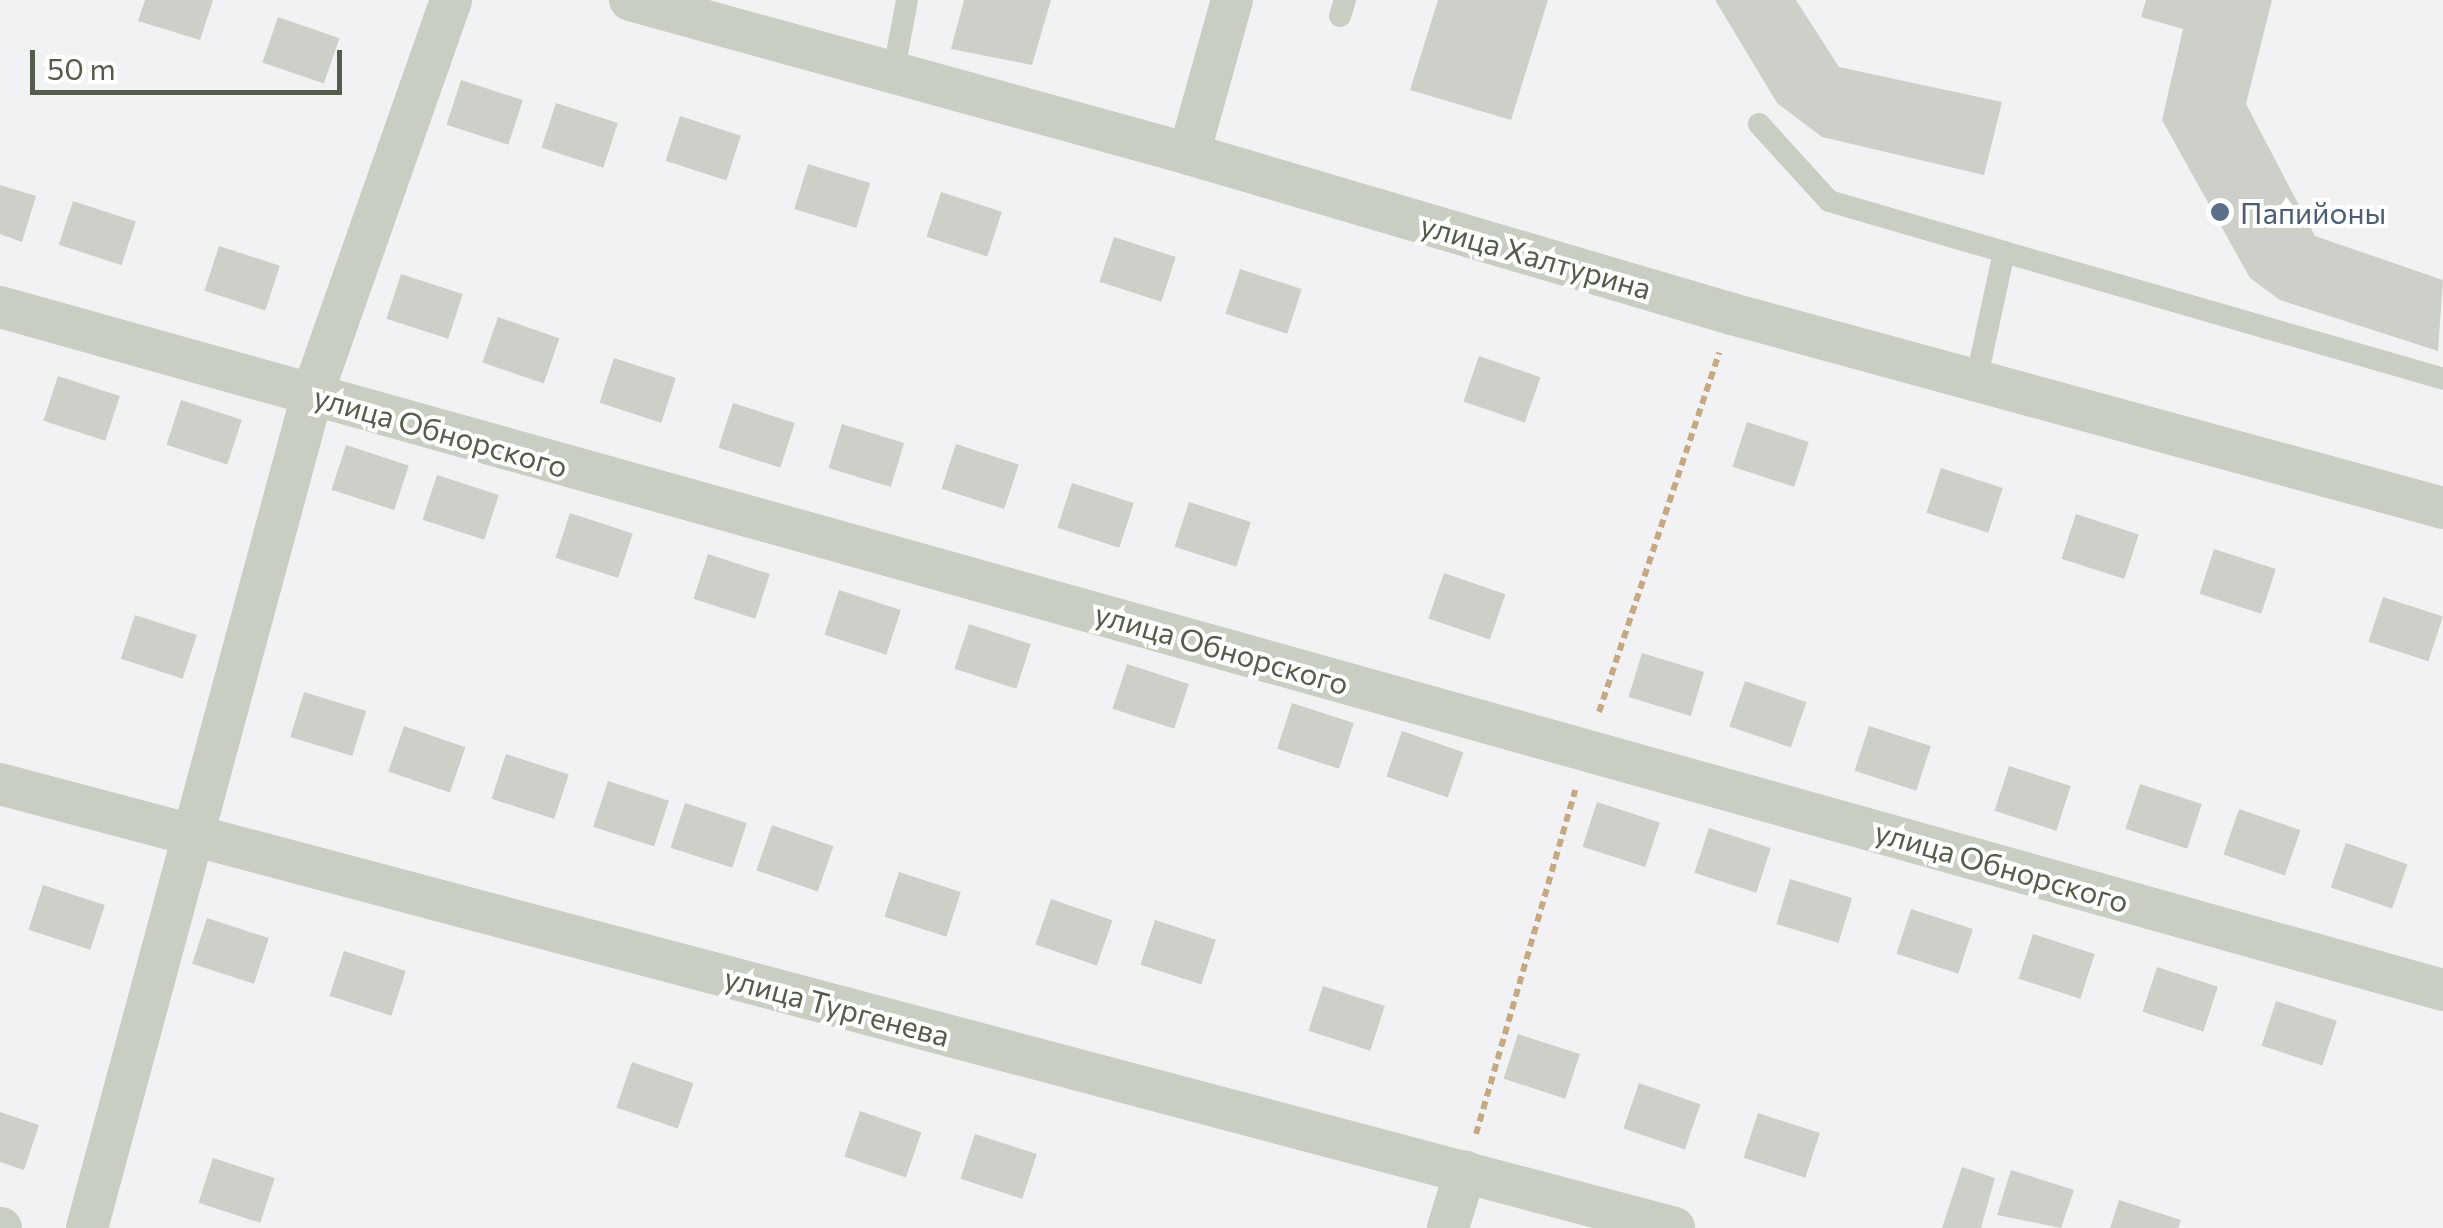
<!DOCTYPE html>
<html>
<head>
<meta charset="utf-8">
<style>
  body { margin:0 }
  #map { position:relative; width:2443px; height:1228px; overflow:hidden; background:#f2f2f4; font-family:Commissioner,sans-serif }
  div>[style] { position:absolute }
  .building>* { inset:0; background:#ccd0c9; transform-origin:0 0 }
  .path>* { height:6px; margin-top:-3px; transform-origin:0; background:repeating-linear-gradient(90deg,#c5a982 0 8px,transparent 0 13px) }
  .service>* { height:22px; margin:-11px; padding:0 11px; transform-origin:11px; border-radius:11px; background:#c8cec1 }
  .minor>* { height:42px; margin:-21px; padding:0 21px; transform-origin:21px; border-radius:21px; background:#c8cec1 }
  .dots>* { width:28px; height:28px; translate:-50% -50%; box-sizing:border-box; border:5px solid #fff; border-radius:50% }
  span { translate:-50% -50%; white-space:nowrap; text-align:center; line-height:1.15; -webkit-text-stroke:8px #fff; paint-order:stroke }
  .service-label { font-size:30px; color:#4e5e75 }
  .left { translate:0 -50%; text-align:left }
  .street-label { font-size:30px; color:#545d4b }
  .scale { position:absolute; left:30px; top:50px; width:312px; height:45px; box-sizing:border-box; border:5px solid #545d4b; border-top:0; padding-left:12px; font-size:30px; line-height:35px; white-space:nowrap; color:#545d4b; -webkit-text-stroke:8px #fff; paint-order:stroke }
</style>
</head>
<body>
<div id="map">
  <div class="building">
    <i style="clip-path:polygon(145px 0,213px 0,200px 40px,138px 21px)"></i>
    <i style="clip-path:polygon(964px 0,1051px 0,1032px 65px,951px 49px)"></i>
    <i style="clip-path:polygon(1438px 0,1548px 0,1511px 120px,1410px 90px)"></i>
    <i style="clip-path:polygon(1715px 0,1796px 0,1839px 67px,2002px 102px,1984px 175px,1822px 137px,1777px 103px)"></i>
    <i style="clip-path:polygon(2146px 0,2272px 0,2246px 104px,2315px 236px,2443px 280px,2438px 351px,2280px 300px,2250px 278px,2162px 120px,2183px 29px,2141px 17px)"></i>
    <i style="left:278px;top:17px;width:65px;height:48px;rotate:19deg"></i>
    <i style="left:461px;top:80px;width:65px;height:47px;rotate:18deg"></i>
    <i style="left:556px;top:103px;width:65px;height:47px;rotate:18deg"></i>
    <i style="left:680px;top:116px;width:64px;height:47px;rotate:18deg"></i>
    <i style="left:808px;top:164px;width:65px;height:47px;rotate:17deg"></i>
    <i style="clip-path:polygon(0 185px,36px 196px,22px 242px,0 234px)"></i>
    <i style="left:941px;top:192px;width:64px;height:47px;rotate:18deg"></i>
    <i style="left:73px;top:201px;width:66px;height:46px;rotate:18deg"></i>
    <i style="left:1114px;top:237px;width:65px;height:47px;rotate:18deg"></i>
    <i style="left:219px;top:246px;width:64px;height:47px;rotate:18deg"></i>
    <i style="left:1240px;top:269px;width:65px;height:47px;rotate:18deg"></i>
    <i style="left:401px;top:274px;width:65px;height:47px;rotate:18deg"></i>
    <i style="left:498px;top:317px;width:65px;height:48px;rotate:19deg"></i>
    <i style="left:1479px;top:356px;width:65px;height:48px;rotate:19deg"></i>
    <i style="left:614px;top:358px;width:65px;height:47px;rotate:18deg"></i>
    <i style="left:58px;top:376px;width:65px;height:47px;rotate:18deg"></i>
    <i style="left:181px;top:400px;width:64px;height:47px;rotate:18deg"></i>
    <i style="left:733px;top:403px;width:65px;height:47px;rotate:18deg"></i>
    <i style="left:1747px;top:422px;width:65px;height:47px;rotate:18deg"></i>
    <i style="left:842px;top:424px;width:65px;height:46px;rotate:17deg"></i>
    <i style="left:956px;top:444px;width:66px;height:47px;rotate:18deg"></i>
    <i style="left:346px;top:445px;width:66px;height:47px;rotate:18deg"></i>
    <i style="left:1941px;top:468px;width:65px;height:47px;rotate:18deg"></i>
    <i style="left:437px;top:475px;width:65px;height:47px;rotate:18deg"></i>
    <i style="left:1072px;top:483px;width:65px;height:47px;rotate:18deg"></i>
    <i style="left:1189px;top:502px;width:65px;height:47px;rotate:18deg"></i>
    <i style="left:570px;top:513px;width:66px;height:47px;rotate:18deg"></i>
    <i style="left:2076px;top:514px;width:66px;height:47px;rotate:18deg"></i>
    <i style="left:2214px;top:549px;width:65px;height:47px;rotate:18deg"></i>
    <i style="left:708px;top:554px;width:65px;height:47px;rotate:18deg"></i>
    <i style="left:1444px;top:573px;width:65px;height:48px;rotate:19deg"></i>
    <i style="left:839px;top:590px;width:65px;height:47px;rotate:18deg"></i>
    <i style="left:2383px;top:597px;width:63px;height:47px;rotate:18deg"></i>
    <i style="left:135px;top:615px;width:65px;height:46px;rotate:18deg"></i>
    <i style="left:969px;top:624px;width:65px;height:47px;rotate:18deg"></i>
    <i style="left:1642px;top:653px;width:65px;height:46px;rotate:17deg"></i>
    <i style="left:1127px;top:664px;width:65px;height:47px;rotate:18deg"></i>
    <i style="left:1745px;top:681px;width:65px;height:48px;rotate:19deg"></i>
    <i style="left:304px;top:692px;width:65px;height:47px;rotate:17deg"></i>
    <i style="left:1292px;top:703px;width:65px;height:48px;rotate:18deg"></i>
    <i style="left:404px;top:726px;width:65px;height:48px;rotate:19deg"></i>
    <i style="left:1869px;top:726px;width:65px;height:47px;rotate:18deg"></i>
    <i style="left:1402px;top:731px;width:65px;height:48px;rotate:19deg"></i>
    <i style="left:506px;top:754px;width:66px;height:47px;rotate:18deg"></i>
    <i style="left:2009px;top:766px;width:65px;height:47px;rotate:18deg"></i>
    <i style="left:608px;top:781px;width:64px;height:48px;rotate:18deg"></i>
    <i style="left:2140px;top:784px;width:65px;height:47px;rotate:18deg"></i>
    <i style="left:1597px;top:802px;width:66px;height:47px;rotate:18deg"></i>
    <i style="left:685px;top:803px;width:65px;height:47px;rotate:18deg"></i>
    <i style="left:2239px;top:809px;width:65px;height:48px;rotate:19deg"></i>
    <i style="left:772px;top:825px;width:65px;height:48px;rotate:19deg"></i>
    <i style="left:1709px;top:828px;width:65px;height:47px;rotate:18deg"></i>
    <i style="left:2346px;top:843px;width:65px;height:47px;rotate:19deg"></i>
    <i style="left:899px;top:872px;width:65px;height:47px;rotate:18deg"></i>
    <i style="left:1790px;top:879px;width:65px;height:47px;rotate:17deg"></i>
    <i style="left:43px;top:885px;width:65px;height:47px;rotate:18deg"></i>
    <i style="left:1051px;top:899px;width:65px;height:48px;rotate:19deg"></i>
    <i style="left:1911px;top:909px;width:65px;height:47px;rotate:18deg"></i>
    <i style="left:207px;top:918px;width:65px;height:48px;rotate:18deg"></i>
    <i style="left:1155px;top:920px;width:64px;height:47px;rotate:18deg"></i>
    <i style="left:2033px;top:934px;width:65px;height:47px;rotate:18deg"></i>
    <i style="left:344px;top:951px;width:65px;height:47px;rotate:18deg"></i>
    <i style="left:2157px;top:967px;width:64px;height:47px;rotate:18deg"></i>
    <i style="left:1323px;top:986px;width:65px;height:47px;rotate:18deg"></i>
    <i style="left:2276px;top:1001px;width:64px;height:47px;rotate:18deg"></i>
    <i style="left:1518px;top:1034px;width:65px;height:47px;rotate:18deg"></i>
    <i style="left:632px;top:1062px;width:65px;height:48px;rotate:19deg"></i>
    <i style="left:1639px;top:1083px;width:65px;height:48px;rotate:19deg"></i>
    <i style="left:860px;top:1111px;width:65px;height:48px;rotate:19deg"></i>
    <i style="clip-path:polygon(0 1112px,39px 1125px,24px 1170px,0 1162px)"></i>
    <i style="left:1758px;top:1113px;width:65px;height:47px;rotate:18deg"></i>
    <i style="left:975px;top:1134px;width:65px;height:47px;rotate:18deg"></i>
    <i style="left:213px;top:1158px;width:65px;height:47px;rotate:18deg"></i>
    <i style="clip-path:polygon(1962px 1167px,1995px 1178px,1981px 1228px,1942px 1228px)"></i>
    <i style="clip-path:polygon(2011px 1170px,2074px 1190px,2061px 1228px,1997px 1215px)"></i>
    <i style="clip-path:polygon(2119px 1200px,2181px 1220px,2178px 1228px,2110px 1228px)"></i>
  </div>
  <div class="path">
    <i style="left:1599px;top:712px;width:379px;rotate:-71.5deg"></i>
    <i style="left:1476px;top:1134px;width:358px;rotate:-73.9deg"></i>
  </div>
  <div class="service">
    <i style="left:1340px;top:16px;width:17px;rotate:-73deg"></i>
    <i style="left:893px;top:75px;width:76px;rotate:-79.4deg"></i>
    <i style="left:1759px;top:124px;width:104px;rotate:47.7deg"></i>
    <i style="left:1829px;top:201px;width:182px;rotate:16.2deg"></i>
    <i style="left:2004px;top:252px;width:132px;rotate:102.2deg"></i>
    <i style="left:2004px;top:252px;width:457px;rotate:16.1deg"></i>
  </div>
  <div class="minor">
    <i style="left:630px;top:0;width:580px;rotate:15.4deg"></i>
    <i style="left:1189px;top:154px;width:566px;rotate:16.42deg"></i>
    <i style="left:1732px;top:314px;width:737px;rotate:15.26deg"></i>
    <i style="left:1189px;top:154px;width:160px;rotate:-74.4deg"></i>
    <i style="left:0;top:307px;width:2537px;rotate:15.62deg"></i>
    <i style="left:0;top:784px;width:1732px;rotate:14.85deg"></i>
    <i style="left:0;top:1228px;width:1px"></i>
    <i style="left:87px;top:1228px;width:863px;rotate:-74.88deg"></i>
    <i style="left:312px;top:395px;width:419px;rotate:-70.6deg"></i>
    <i style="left:1448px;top:1228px;width:59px;rotate:-73.1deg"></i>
  </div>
  <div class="dots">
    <i style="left:2220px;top:212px;background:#5c6f8a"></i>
  </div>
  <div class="service-label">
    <span class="left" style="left:2240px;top:212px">Папийоны</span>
  </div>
  <div class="street-label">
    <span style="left:1536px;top:256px;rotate:16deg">улица Халтурина</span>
    <span style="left:441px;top:431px;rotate:16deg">улица Обнорского</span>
    <span style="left:1222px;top:648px;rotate:16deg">улица Обнорского</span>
    <span style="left:2002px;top:866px;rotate:16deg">улица Обнорского</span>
    <span style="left:837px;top:1006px;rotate:15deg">улица Тургенева</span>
  </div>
  <div class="scale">50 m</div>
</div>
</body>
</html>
